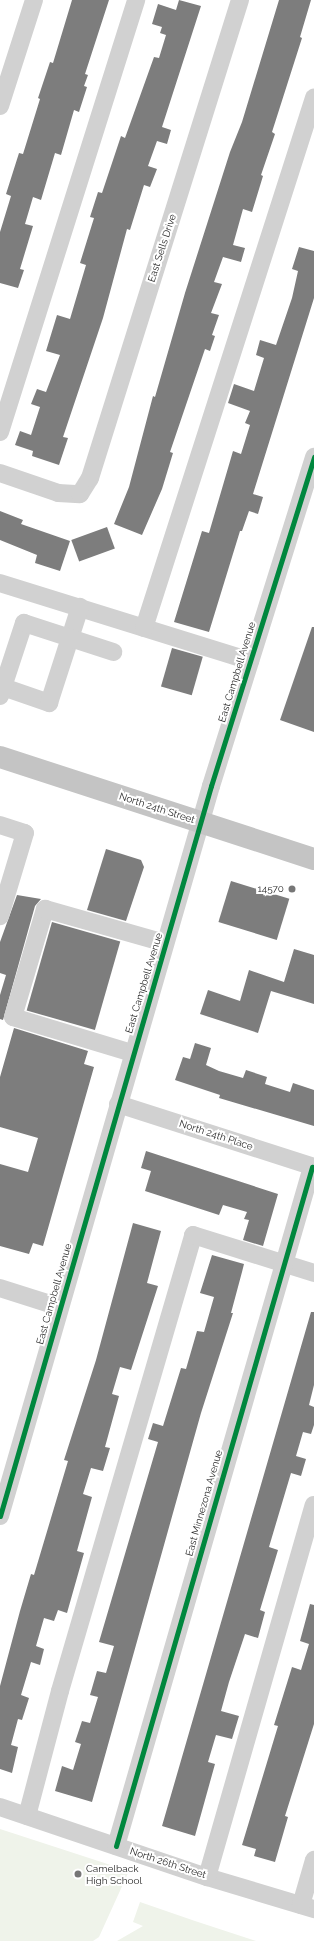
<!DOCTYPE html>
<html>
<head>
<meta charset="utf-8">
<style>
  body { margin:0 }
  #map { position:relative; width:314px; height:1941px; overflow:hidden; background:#fff; font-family:Raleway,sans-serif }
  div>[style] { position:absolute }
  .green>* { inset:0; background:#eff3ea }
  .building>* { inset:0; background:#7d7d7d; transform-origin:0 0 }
  .minor>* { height:18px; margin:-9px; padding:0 9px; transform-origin:9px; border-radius:9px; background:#d1d1d1 }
  .major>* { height:22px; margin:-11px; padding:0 11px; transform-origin:11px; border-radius:11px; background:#c4c4c4 }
  .cycleway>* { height:5px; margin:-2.5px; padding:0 2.5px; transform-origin:2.5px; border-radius:2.5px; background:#00873e }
  .dots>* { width:11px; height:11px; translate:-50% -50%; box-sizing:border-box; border:2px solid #fff; border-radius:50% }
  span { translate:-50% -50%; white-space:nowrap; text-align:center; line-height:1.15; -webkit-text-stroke:4px #fff; paint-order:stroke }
  .street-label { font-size:10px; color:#2c2c2c }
  .poi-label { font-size:10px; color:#2c2c2c }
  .right { translate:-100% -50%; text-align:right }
  .left { translate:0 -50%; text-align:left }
</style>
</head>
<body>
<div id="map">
  <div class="green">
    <i style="clip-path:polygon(0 1829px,129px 1871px,99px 1937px,93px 1941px,0 1941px)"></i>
    <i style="clip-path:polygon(140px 1902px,195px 1921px,256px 1941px,117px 1941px,143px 1926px,133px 1922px)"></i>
  </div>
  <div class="building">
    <i style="clip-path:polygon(72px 0,109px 0,85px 74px,88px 75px,84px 86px,87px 87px,79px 112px,74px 110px,61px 155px,55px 153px,41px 200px,33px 197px,25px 224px,33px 226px,20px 269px,24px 270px,18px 288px,0 283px,0 232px,11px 196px,6px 194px,19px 153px,23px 154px,40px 99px,38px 98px,50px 62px,53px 63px)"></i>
    <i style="clip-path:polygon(179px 0,201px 6px,162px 127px,171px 130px,167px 144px,157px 141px,148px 166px,157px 169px,150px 187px,144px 185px,130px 230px,127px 229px,103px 318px,63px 437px,68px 438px,59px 465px,32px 456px,33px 451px,15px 445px,20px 431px,31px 435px,40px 407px,31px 404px,37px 389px,46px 392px,60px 355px,46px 351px,57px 315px,70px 319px,86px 265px,80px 263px,94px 218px,90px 217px,98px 192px,102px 193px,121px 136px,125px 138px,154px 57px,159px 58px,166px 35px,160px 33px,162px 27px,152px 24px,158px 4px,176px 10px)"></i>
    <i style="clip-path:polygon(279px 0,311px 0,300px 37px,302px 38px,272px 132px,275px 134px,261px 175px,263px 176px,252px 212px,243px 209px,233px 245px,245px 248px,241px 262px,223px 257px,214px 282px,222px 284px,211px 313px,219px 315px,212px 335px,215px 336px,210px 351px,205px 349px,170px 452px,173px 453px,162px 489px,142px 535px,114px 524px,129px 487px,153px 396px,155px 397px,185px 293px,230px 152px,242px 122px)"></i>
    <i style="clip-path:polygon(299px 247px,314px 251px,314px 298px,253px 494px,263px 497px,258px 514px,249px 511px,242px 531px,240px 531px,209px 632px,174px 622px,202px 531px,209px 533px,233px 451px,241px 454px,250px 425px,245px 423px,250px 411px,228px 403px,234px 384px,254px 391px,264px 358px,256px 355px,260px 340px,276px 345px,292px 298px,298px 271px,292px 269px)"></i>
    <i style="clip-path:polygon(0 511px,23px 520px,21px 524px,70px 541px,60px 571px,35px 563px,37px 555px,0 540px)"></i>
    <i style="left:107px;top:527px;width:23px;height:38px;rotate:70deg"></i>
    <i style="clip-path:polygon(312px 627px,314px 627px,314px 732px,280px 720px)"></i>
    <i style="left:172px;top:648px;width:32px;height:40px;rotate:16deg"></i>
    <i style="clip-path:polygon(106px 849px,141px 860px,144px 867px,126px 921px,87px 910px)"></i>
    <i style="left:231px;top:881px;width:61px;height:43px;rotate:17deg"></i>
    <i style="clip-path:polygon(17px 895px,41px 899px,35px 906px,3px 1020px,0 1019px,0 995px,6px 975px,0 973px,0 942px)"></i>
    <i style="left:52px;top:922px;width:71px;height:92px;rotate:16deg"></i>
    <i style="clip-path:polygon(294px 949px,314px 955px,314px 1004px,271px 991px,258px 1033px,200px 1014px,208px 990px,240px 1001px,249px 970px,284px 982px)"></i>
    <i style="clip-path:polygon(14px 1028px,88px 1051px,84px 1064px,94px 1067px,43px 1246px,33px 1243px,29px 1254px,0 1246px,0 1164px,28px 1172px,38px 1138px,0 1127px,0 1077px)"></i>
    <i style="clip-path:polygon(195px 1043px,211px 1048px,206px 1065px,219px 1071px,243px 1078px,246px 1070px,267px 1077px,265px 1084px,290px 1092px,293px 1083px,314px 1090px,314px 1126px,219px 1098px,220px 1095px,175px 1080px,183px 1057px,190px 1059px)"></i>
    <i style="clip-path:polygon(146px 1151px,278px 1194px,263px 1246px,243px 1240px,249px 1220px,244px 1219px,247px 1212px,223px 1205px,219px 1215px,145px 1191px,151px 1171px,141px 1168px)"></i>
    <i style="clip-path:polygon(133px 1223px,161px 1231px,147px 1283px,158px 1286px,131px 1370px,120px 1367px,112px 1394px,119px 1396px,105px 1447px,110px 1448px,103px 1471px,91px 1468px,83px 1494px,92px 1497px,77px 1551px,84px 1553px,67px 1613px,58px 1610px,54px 1621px,44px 1618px,36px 1646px,44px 1649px,40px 1665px,31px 1662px,21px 1695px,29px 1698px,22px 1720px,18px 1719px,11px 1745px,18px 1747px,12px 1773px,0 1769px,0 1686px,20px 1611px,31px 1574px,34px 1575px,68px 1461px,64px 1460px,96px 1360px)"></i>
    <i style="clip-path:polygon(212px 1255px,244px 1264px,242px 1272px,231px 1313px,233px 1313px,201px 1413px,92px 1802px,55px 1791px,62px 1766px,73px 1770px,81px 1744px,75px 1742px,82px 1721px,90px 1723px,98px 1697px,90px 1695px,97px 1671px,106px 1673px,114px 1646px,99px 1642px,158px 1442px,148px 1439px,153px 1423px,163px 1426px,181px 1368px,186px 1369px,197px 1331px,204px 1332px,214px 1297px,200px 1293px)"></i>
    <i style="clip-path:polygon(311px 1312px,314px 1312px,314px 1385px,309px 1405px,314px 1407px,314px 1425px,311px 1434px,303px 1432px,296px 1456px,306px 1459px,301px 1476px,291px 1473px,269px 1547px,278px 1550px,260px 1610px,265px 1612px,258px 1638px,245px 1634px,229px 1682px,221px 1711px,239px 1716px,232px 1739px,216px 1735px,208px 1762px,215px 1764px,195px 1836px,162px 1826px)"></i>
    <i style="clip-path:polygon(310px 1604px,314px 1605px,314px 1724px,285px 1816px,288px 1817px,275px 1862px,254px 1856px,256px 1849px,242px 1845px,278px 1726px,274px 1725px,292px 1667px,301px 1670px,309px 1644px,300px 1641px)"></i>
  </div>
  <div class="minor">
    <i style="left:0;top:106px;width:111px;rotate:-72.2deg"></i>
    <i style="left:0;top:432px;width:453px;rotate:-72.5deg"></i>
    <i style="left:0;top:473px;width:61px;rotate:19deg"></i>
    <i style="left:58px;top:493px;width:22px;rotate:3deg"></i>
    <i style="left:80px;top:494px;width:19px;rotate:-58deg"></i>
    <i style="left:90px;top:478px;width:501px;rotate:-72.58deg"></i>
    <i style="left:0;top:583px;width:262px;rotate:17.3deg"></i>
    <i style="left:144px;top:628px;width:557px;rotate:-72.22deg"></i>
    <i style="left:3px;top:687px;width:49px;rotate:19.2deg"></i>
    <i style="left:49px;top:703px;width:101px;rotate:-72.1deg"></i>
    <i style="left:0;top:696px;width:77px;rotate:-71.8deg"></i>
    <i style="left:24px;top:623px;width:94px;rotate:18deg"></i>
    <i style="left:0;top:825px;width:26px;rotate:18deg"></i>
    <i style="left:25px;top:833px;width:87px;rotate:106.8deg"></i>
    <i style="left:132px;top:1053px;width:124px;rotate:-163.2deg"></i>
    <i style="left:13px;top:1017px;width:113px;rotate:-73.5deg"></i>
    <i style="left:45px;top:909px;width:125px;rotate:15.8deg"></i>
    <i style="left:118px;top:1104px;width:206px;rotate:17.8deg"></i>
    <i style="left:0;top:1288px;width:63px;rotate:17.6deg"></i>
    <i style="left:0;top:1516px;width:760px;rotate:-73.88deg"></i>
    <i style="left:211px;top:786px;width:345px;rotate:-72.6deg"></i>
    <i style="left:0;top:1807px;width:219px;rotate:18.7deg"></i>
    <i style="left:207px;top:1877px;width:112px;rotate:16.7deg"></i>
    <i style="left:27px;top:1816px;width:129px;rotate:-75.2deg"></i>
    <i style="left:60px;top:1691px;width:475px;rotate:-73.7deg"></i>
    <i style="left:193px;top:1235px;width:127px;rotate:17.4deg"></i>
    <i style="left:116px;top:1846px;width:707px;rotate:-73.9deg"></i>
    <i style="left:207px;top:1877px;width:387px;rotate:-74deg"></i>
    <i style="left:301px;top:1905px;width:47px;rotate:-73.9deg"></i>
  </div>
  <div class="major">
    <i style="left:0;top:757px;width:330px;rotate:18deg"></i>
  </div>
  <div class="cycleway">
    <i style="left:0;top:1516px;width:760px;rotate:-73.88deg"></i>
    <i style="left:211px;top:786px;width:345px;rotate:-72.6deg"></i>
    <i style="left:116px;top:1846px;width:707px;rotate:-73.9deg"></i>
  </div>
  <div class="dots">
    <i style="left:292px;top:889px;background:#767676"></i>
    <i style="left:78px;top:1874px;background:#767676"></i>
  </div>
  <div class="street-label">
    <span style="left:162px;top:248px;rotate:-72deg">East Sells Drive</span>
    <span style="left:237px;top:672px;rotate:-73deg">East Campbell Avenue</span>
    <span style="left:157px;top:808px;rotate:18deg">North 24th Street</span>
    <span style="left:144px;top:983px;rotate:-73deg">East Campbell Avenue</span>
    <span style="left:216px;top:1135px;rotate:18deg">North 24th Place</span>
    <span style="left:54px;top:1294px;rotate:-74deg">East Campbell Avenue</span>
    <span style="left:204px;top:1503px;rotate:-74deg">East Minnezona Avenue</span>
    <span style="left:168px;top:1863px;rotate:18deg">North 26th Street</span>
  </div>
  <div class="poi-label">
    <span class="right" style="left:284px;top:889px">14570</span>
    <span class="left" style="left:86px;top:1874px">Camelback<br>High School</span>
  </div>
</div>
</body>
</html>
